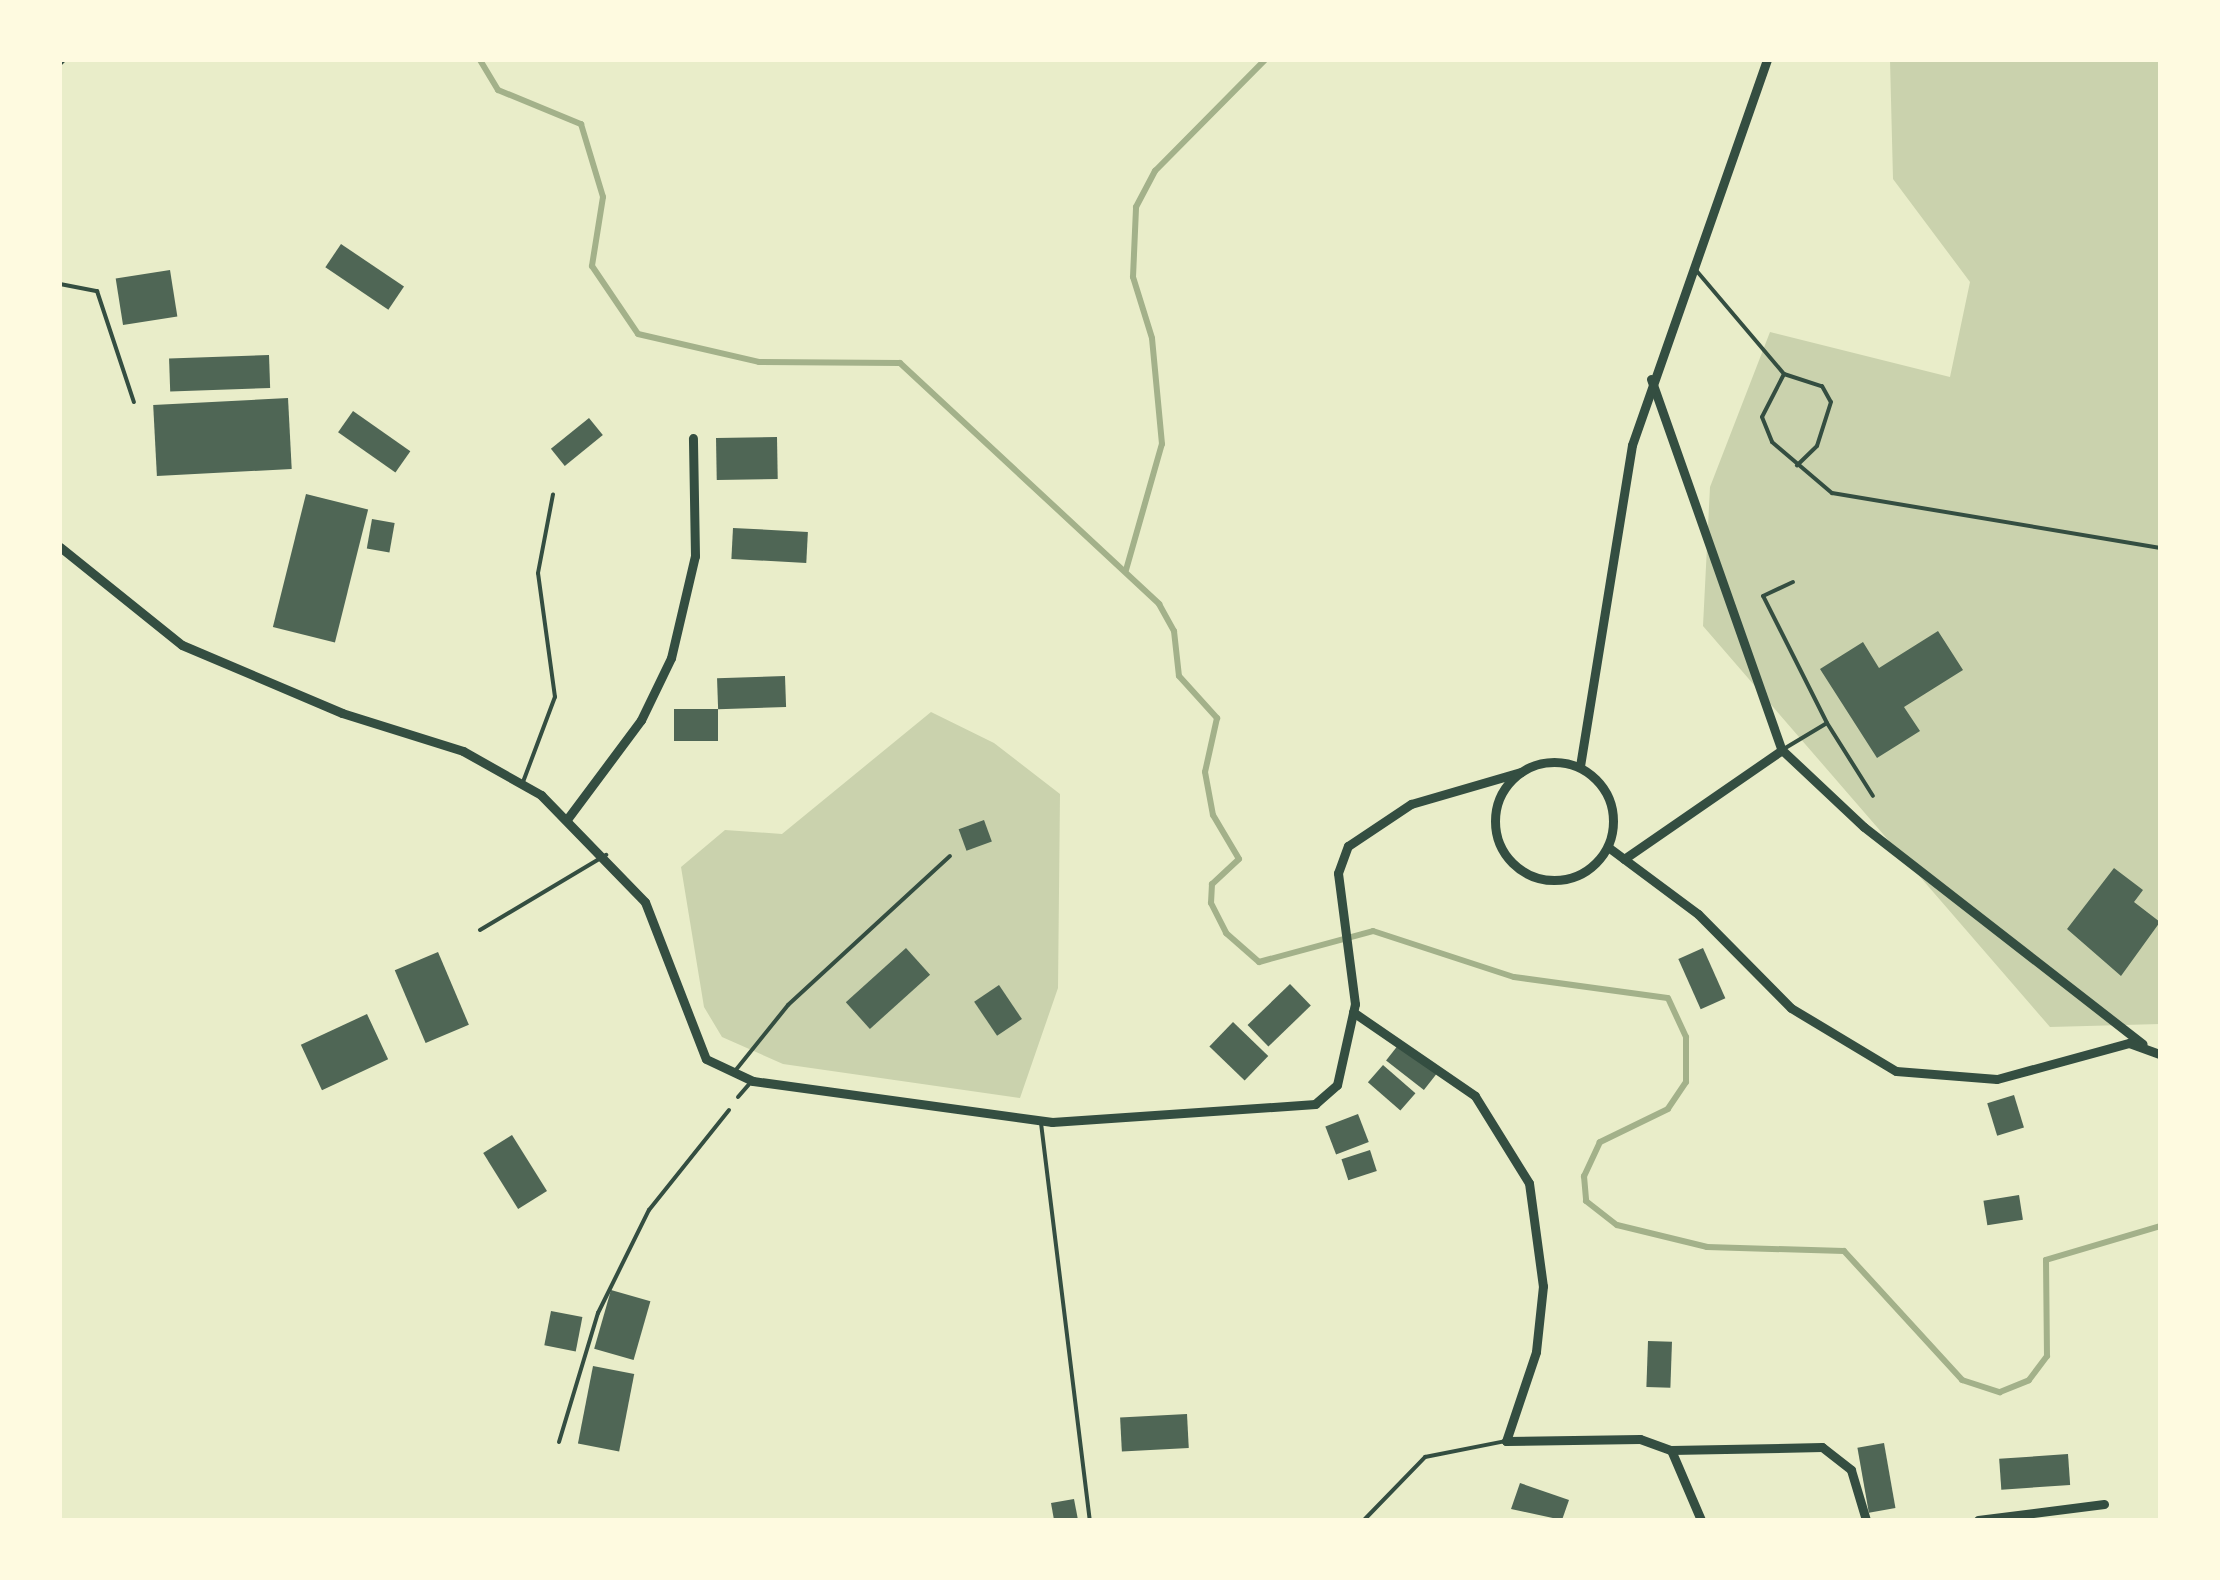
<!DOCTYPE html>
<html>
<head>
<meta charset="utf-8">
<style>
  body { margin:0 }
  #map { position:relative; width:2220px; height:1580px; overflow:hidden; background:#e9edc9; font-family:Overpass,sans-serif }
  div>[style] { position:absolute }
  .green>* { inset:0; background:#cad2ad }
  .stream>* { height:6px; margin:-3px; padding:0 3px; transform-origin:3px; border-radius:3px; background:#a3b18a }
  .building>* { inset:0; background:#4f6655; transform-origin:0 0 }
  .service>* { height:4px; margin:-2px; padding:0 2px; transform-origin:2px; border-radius:2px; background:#344e41 }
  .minor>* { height:9px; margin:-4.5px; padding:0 4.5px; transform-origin:4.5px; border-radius:4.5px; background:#344e41 }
  .minor>.ring { margin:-4.5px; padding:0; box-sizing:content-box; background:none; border:9px solid #344e41; border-radius:50% }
  span { translate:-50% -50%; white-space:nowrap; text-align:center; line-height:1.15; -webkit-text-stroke:9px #fefae0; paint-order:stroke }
  .frame { position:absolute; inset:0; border:62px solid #fefae0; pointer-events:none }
</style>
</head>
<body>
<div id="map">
  <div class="green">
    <i style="clip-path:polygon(1890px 60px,2160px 60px,2160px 1024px,2050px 1027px,1703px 626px,1710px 487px,1770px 332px,1950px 377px,1970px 282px,1893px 179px)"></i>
    <i style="clip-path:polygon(931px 712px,994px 743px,1060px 794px,1058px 988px,1020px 1098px,783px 1064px,722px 1037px,704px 1007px,681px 867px,725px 830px,782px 834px)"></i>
  </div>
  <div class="stream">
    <i style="left:480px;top:60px;width:35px;rotate:59deg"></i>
    <i style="left:498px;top:90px;width:90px;rotate:22.3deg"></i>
    <i style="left:581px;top:124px;width:76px;rotate:73.2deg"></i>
    <i style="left:603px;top:197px;width:70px;rotate:99.1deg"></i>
    <i style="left:592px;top:266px;width:82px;rotate:55.9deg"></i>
    <i style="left:638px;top:334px;width:124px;rotate:13deg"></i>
    <i style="left:759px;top:362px;width:141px;rotate:0.4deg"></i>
    <i style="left:900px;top:363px;width:354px;rotate:42.9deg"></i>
    <i style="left:1159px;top:604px;width:31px;rotate:61deg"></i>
    <i style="left:1174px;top:631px;width:45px;rotate:83.7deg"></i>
    <i style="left:1179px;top:676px;width:57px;rotate:47.9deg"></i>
    <i style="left:1217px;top:718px;width:55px;rotate:102.5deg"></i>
    <i style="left:1205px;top:772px;width:44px;rotate:79.5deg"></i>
    <i style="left:1213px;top:815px;width:51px;rotate:59.4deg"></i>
    <i style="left:1239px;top:859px;width:37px;rotate:137deg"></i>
    <i style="left:1212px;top:884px;width:19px;rotate:93deg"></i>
    <i style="left:1211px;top:903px;width:34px;rotate:63deg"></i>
    <i style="left:1226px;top:933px;width:44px;rotate:41.3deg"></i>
    <i style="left:1259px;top:962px;width:118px;rotate:-15.2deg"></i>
    <i style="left:1373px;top:931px;width:148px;rotate:18.1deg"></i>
    <i style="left:1514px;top:977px;width:155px;rotate:7.8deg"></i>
    <i style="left:1668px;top:998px;width:43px;rotate:65.2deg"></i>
    <i style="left:1686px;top:1037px;width:45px;rotate:90deg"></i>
    <i style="left:1686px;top:1082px;width:32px;rotate:124deg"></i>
    <i style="left:1668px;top:1109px;width:76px;rotate:154.1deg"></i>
    <i style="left:1600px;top:1142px;width:38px;rotate:115deg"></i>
    <i style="left:1584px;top:1176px;width:25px;rotate:85deg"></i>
    <i style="left:1586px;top:1201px;width:39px;rotate:38deg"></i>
    <i style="left:1617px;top:1225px;width:93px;rotate:13.7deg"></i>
    <i style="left:1707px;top:1247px;width:137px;rotate:1.7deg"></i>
    <i style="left:1844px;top:1251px;width:175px;rotate:47.5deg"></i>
    <i style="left:1962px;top:1380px;width:40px;rotate:18deg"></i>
    <i style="left:2000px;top:1392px;width:31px;rotate:-22deg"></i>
    <i style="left:2029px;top:1380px;width:30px;rotate:-53deg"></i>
    <i style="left:2047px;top:1356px;width:96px;rotate:-90.6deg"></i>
    <i style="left:2046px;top:1260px;width:119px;rotate:-16.6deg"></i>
    <i style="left:1126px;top:570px;width:131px;rotate:-74.1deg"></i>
    <i style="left:1162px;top:444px;width:106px;rotate:-95.4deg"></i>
    <i style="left:1152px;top:338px;width:64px;rotate:-107.3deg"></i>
    <i style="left:1133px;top:277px;width:70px;rotate:-87.5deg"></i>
    <i style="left:1136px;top:207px;width:41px;rotate:-62.2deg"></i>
    <i style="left:1155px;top:171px;width:156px;rotate:-45.3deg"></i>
  </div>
  <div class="building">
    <i style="left:341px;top:244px;width:76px;height:28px;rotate:34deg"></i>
    <i style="left:170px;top:270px;width:47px;height:55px;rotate:81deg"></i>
    <i style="left:269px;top:355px;width:33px;height:100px;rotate:88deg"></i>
    <i style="left:288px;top:398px;width:71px;height:135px;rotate:87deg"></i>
    <i style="left:353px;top:411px;width:70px;height:26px;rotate:35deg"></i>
    <i style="left:589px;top:418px;width:22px;height:49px;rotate:51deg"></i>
    <i style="left:777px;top:437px;width:42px;height:61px;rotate:89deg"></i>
    <i style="left:306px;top:494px;width:64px;height:137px;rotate:14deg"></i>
    <i style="left:372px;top:519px;width:23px;height:30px;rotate:10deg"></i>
    <i style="left:733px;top:528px;width:75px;height:31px;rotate:3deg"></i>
    <i style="clip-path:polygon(1938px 631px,1963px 670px,1904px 707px,1920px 731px,1877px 758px,1820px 669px,1863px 642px,1879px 668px)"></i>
    <i style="left:785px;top:676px;width:31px;height:68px;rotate:88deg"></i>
    <i style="left:674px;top:709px;width:44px;height:32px"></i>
    <i style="left:984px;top:820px;width:23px;height:27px;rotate:70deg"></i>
    <i style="clip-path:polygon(2114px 868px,2143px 890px,2134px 902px,2160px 922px,2121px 976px,2067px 929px)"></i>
    <i style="left:906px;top:948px;width:36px;height:81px;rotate:48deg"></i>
    <i style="left:1703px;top:948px;width:55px;height:27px;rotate:66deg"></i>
    <i style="left:438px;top:952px;width:79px;height:47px;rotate:67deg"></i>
    <i style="left:1290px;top:984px;width:30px;height:59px;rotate:46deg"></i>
    <i style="left:999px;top:985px;width:41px;height:30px;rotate:56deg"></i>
    <i style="left:367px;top:1014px;width:50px;height:73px;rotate:65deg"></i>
    <i style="left:1233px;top:1022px;width:49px;height:34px;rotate:44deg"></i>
    <i style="left:1399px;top:1044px;width:48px;height:21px;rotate:38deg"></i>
    <i style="left:1383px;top:1065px;width:43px;height:23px;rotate:41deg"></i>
    <i style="left:2014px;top:1095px;width:34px;height:28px;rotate:73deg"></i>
    <i style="left:1358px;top:1114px;width:30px;height:35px;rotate:69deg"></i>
    <i style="left:512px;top:1135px;width:66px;height:34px;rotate:58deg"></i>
    <i style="left:1370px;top:1150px;width:22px;height:30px;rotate:72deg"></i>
    <i style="left:2019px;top:1195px;width:25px;height:36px;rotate:81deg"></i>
    <i style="left:611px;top:1290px;width:41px;height:61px;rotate:16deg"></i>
    <i style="left:551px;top:1311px;width:32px;height:35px;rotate:11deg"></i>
    <i style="left:1648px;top:1341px;width:24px;height:46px;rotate:2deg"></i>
    <i style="left:593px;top:1366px;width:42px;height:79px;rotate:11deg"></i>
    <i style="left:1187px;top:1414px;width:34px;height:67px;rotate:87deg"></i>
    <i style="left:1884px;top:1443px;width:66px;height:27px;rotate:80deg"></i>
    <i style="left:2068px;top:1454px;width:31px;height:69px;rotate:86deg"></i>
    <i style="clip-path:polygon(1520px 1483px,1569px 1500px,1562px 1520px,1511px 1509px)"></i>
    <i style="clip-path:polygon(1074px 1499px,1078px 1520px,1054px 1520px,1051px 1503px)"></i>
  </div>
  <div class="service">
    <i style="left:60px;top:64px;width:6px;rotate:-45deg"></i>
    <i style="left:1695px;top:269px;width:138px;rotate:49.7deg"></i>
    <i style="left:1784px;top:374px;width:48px;rotate:117.1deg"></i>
    <i style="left:1762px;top:417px;width:27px;rotate:68deg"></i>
    <i style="left:1772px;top:442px;width:79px;rotate:40.4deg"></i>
    <i style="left:1832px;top:493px;width:333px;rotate:9.5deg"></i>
    <i style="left:60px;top:284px;width:38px;rotate:11deg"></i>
    <i style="left:97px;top:291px;width:117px;rotate:71.6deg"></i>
    <i style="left:1784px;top:374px;width:40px;rotate:18deg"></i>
    <i style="left:1822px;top:386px;width:18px;rotate:61deg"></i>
    <i style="left:1831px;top:402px;width:46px;rotate:107.7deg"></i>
    <i style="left:1817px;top:446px;width:28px;rotate:136deg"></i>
    <i style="left:1827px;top:723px;width:86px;rotate:57.8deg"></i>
    <i style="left:1782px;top:750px;width:52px;rotate:-31deg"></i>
    <i style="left:1827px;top:723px;width:142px;rotate:-116.7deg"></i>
    <i style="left:1763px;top:596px;width:33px;rotate:-25deg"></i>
    <i style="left:523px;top:782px;width:91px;rotate:-69.4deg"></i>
    <i style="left:555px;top:697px;width:125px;rotate:-97.8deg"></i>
    <i style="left:538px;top:573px;width:80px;rotate:-79.2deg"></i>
    <i style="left:480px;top:930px;width:147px;rotate:-30.8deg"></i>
    <i style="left:735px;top:1071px;width:85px;rotate:-51.2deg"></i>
    <i style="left:788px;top:1005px;width:220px;rotate:-42.6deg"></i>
    <i style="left:738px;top:1097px;width:20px;rotate:-49deg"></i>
    <i style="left:1041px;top:1123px;width:400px;rotate:83deg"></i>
    <i style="left:559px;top:1442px;width:135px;rotate:-73.2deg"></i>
    <i style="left:598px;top:1313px;width:115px;rotate:-63.7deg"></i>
    <i style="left:649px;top:1210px;width:128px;rotate:-51.3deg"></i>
    <i style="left:1364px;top:1520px;width:88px;rotate:-45.9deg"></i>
    <i style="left:1425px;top:1457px;width:83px;rotate:-11.2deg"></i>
  </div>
  <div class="minor">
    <i style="left:1651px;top:379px;width:393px;rotate:70.6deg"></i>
    <i style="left:1782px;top:750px;width:112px;rotate:43.2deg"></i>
    <i style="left:1864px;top:827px;width:353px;rotate:37.9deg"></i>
    <i style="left:60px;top:547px;width:156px;rotate:38.8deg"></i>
    <i style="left:182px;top:645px;width:174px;rotate:23deg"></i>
    <i style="left:342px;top:713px;width:127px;rotate:17.4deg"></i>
    <i style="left:463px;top:751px;width:90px;rotate:29.4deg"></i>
    <i style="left:541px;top:795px;width:149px;rotate:45.8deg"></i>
    <i style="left:645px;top:902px;width:168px;rotate:68.8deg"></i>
    <i style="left:706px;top:1059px;width:52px;rotate:25.1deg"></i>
    <i style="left:753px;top:1081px;width:302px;rotate:7.8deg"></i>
    <i style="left:1052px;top:1122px;width:264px;rotate:-3.9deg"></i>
    <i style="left:1315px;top:1104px;width:29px;rotate:-41deg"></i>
    <i style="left:1337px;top:1085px;width:83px;rotate:-77.5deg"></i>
    <i style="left:1355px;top:1004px;width:132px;rotate:-97.4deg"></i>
    <i style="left:1338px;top:873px;width:29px;rotate:-70deg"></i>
    <i style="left:1348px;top:846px;width:76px;rotate:-33.7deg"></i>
    <i style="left:1411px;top:804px;width:115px;rotate:-16.2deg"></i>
    <i class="ring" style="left:1495px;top:762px;width:109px;height:109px"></i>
    <i style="left:1580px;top:766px;width:325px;rotate:-80.8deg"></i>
    <i style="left:1632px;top:445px;width:408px;rotate:-70.7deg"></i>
    <i style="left:568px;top:818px;width:122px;rotate:-53.3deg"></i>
    <i style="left:641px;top:720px;width:69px;rotate:-64.2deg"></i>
    <i style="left:671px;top:658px;width:105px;rotate:-76.8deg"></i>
    <i style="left:695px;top:556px;width:118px;rotate:-91deg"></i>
    <i style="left:1608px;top:847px;width:112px;rotate:36.7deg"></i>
    <i style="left:1698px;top:914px;width:132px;rotate:45.3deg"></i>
    <i style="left:1791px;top:1008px;width:122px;rotate:31deg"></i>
    <i style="left:1896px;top:1071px;width:101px;rotate:4.5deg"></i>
    <i style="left:1997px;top:1079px;width:137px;rotate:-15.3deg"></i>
    <i style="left:2129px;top:1043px;width:33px;rotate:20deg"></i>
    <i style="left:1624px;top:859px;width:192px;rotate:-34.6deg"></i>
    <i style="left:1353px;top:1012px;width:148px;rotate:34.5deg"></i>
    <i style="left:1475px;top:1096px;width:102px;rotate:58.2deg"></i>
    <i style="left:1529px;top:1183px;width:104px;rotate:82.3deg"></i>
    <i style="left:1543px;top:1286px;width:66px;rotate:96.1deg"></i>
    <i style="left:1536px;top:1352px;width:94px;rotate:108.6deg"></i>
    <i style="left:1506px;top:1441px;width:134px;rotate:-0.9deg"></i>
    <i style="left:1640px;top:1439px;width:33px;rotate:20deg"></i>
    <i style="left:1671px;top:1450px;width:76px;rotate:66.8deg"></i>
    <i style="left:1671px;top:1450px;width:151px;rotate:-1.1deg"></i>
    <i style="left:1822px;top:1447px;width:37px;rotate:38deg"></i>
    <i style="left:1851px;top:1470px;width:52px;rotate:73.3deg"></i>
    <i style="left:1978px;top:1520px;width:127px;rotate:-7.2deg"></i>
  </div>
  <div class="frame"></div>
</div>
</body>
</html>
